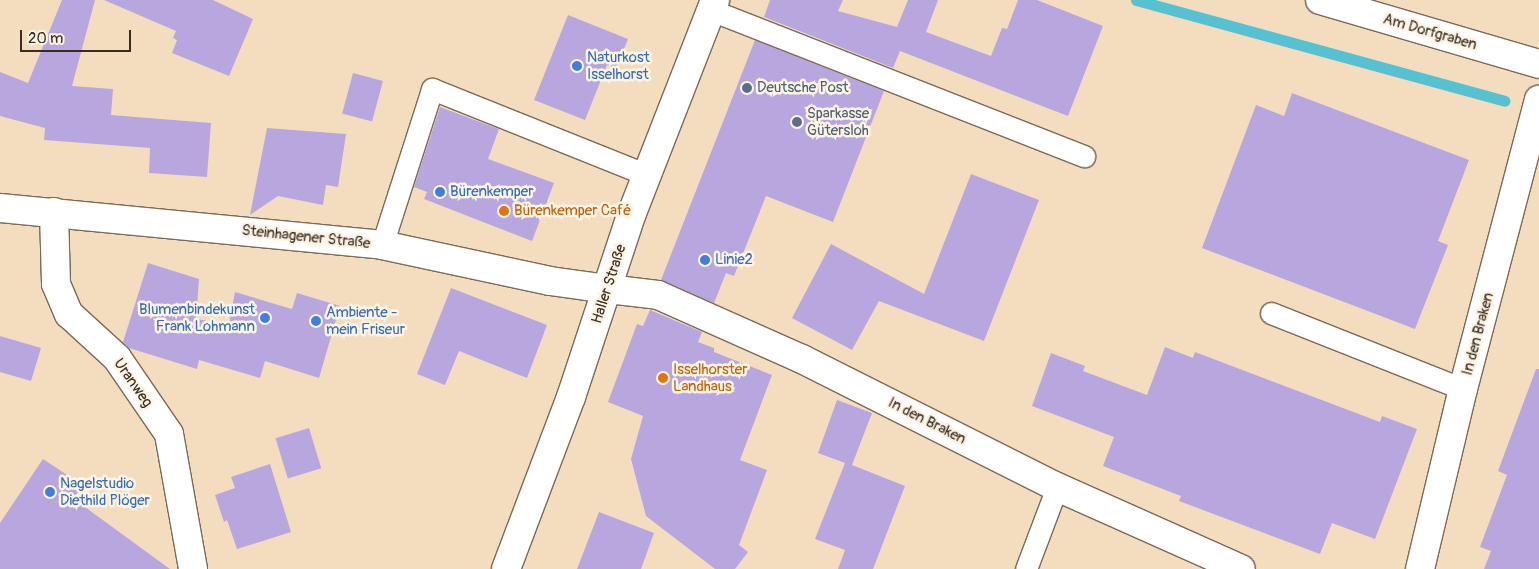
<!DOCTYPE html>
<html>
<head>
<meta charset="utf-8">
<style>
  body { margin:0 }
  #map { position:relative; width:1539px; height:569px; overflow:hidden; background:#f4ddbf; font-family:Pangolin,sans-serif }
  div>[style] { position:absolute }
  .stream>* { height:11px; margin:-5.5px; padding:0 5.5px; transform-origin:5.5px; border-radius:5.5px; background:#56c1d1 }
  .building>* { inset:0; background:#b8a7de; transform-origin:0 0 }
  .roads { filter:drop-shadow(1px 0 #7c6956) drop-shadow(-1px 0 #7c6956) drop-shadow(0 1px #7c6956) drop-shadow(0 -1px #7c6956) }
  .service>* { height:21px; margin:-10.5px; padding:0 10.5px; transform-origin:10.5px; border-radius:10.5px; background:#fff }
  .minor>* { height:28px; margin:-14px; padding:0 14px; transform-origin:14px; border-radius:14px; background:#fff }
  .tertiary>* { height:28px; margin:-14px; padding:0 14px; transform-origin:14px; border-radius:14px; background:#fff }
  .dots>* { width:14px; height:14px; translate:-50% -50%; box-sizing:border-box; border:2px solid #fcf5e5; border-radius:50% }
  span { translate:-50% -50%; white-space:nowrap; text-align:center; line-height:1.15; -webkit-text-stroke:5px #fcf5e5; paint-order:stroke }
  .street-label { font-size:15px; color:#3b2a1e }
  .shop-label { font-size:15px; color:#366cbe }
  .left { translate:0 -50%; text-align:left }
  .right { translate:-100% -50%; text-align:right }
  .service-label { font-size:15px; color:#4e5e75 }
  .food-label { font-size:15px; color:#c56008 }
  .scale { position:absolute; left:20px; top:30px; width:111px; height:22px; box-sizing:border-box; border:2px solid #3b2a1e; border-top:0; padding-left:6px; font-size:15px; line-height:18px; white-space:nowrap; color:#3b2a1e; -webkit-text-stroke:4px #fcf5e5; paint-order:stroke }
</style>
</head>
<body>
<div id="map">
  <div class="stream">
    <i style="left:1136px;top:0;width:382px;rotate:15.3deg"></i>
  </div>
  <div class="building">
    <i style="clip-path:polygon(62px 0,95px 0,72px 86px,113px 89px,111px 115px,211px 123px,207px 177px,149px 173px,150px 148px,44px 140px,45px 128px,0 116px,0 72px,28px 83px)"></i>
    <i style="clip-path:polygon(104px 0,213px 0,253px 19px,229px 76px,172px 53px,177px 40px,173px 38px,176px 31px)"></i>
    <i style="clip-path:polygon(770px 0,843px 0,838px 11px,897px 27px,908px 0,938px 0,926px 32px,991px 56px,1002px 28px,1007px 29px,1018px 0,1037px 0,1103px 26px,1068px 116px,900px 51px,893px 68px,764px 17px)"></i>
    <i style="clip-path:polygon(568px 15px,628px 39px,616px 68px,607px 65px,585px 120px,534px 100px)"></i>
    <i style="clip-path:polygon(755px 40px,884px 91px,833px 222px,766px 196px,734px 276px,726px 273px,714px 303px,661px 280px)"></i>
    <i style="left:353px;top:73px;width:31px;height:42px;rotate:15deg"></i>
    <i style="clip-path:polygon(1292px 93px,1469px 160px,1438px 241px,1448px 245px,1415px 329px,1202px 248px,1256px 105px,1284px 116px)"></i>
    <i style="clip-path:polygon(440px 107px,499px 129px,488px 159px,554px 183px,532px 241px,424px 199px,427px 192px,414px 187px)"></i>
    <i style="clip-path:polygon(267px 128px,346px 134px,338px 187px,326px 185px,323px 205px,278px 196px,250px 215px)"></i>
    <i style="clip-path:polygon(971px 174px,1039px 200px,984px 341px,879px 301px,852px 350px,792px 318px,831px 244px,924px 294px)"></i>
    <i style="clip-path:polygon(148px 263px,199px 279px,196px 319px,229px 324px,235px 292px,292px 309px,297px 293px,340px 306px,319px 378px,265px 361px,260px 378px,199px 360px,197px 369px,129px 348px,123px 342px)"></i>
    <i style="clip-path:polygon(451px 288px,547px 325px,527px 378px,459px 351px,445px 385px,417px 374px)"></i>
    <i style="clip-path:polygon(650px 310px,702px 332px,698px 342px,714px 348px,714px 352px,772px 375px,740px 460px,767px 470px,739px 545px,748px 552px,735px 569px,715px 569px,646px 516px,631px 459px,643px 416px,608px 402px,637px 324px,643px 326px)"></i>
    <i style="clip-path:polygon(0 336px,41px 348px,31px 381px,0 372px)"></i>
    <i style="clip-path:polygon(1165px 347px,1193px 358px,1195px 352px,1380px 422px,1382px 416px,1417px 429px,1375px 539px,1332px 523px,1320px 554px,1179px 501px,1181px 496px,1103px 466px,1114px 437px,1032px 406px,1051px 353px,1085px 366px,1083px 371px,1147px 395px)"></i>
    <i style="clip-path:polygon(1536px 369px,1539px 369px,1539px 569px,1484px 569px,1491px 551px,1480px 547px,1507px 475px,1498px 471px)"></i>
    <i style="clip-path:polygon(837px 400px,872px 413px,852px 465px,905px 486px,873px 569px,838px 569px,845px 550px,815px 539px,845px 463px,818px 453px)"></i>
    <i style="left:309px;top:428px;width:42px;height:35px;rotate:73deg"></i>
    <i style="clip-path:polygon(43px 459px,82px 485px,74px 499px,170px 569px,0 569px,0 523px)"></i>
    <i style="clip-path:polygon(270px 464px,291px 532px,237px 549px,227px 520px,224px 522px,215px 495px,235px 488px,231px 477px)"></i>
    <i style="clip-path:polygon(599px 512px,654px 533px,641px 569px,577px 569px)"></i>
  </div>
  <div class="roads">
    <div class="service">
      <i style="left:711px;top:10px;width:401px;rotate:21.4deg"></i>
      <i style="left:382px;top:245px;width:164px;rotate:-72.2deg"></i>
      <i style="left:432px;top:89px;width:232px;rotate:21.8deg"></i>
      <i style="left:1271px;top:313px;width:206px;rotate:21.6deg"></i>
      <i style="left:1026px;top:569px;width:88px;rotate:-69.3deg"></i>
    </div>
    <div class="minor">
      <i style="left:1320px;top:0;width:228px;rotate:16.3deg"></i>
      <i style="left:54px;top:212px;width:72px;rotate:88.4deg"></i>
      <i style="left:56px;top:284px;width:33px;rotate:67deg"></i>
      <i style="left:69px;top:314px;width:65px;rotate:42.5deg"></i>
      <i style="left:117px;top:358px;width:92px;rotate:55.6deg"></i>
      <i style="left:169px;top:434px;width:137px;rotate:79.9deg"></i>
      <i style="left:608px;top:289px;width:50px;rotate:6.8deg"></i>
      <i style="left:658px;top:295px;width:158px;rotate:24deg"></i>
      <i style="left:802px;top:359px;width:285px;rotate:26.7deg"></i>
      <i style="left:1057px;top:487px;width:201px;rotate:24deg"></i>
      <i style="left:1420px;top:569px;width:185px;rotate:-76.6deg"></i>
      <i style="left:1463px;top:389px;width:299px;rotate:-75.3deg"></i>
    </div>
    <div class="tertiary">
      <i style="left:0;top:208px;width:384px;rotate:5.5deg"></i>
      <i style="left:382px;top:245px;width:172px;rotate:12.1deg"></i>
      <i style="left:550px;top:281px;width:59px;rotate:7.9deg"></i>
      <i style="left:506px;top:569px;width:184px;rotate:-69.3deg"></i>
      <i style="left:571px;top:397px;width:194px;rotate:-71.7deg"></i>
      <i style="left:632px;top:213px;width:229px;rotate:-68.7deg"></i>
    </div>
  </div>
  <div class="dots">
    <i style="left:577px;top:66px;background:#3f7fe0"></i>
    <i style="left:747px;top:88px;background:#5c6f8a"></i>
    <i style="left:797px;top:122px;background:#5c6f8a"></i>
    <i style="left:440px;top:192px;background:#3f7fe0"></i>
    <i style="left:504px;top:211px;background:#e8710a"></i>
    <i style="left:705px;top:260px;background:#3f7fe0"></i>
    <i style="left:265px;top:318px;background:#3f7fe0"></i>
    <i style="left:316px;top:321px;background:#3f7fe0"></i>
    <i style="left:663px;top:378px;background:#e8710a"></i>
    <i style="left:50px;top:492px;background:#3f7fe0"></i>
  </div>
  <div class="street-label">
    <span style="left:1430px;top:32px;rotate:16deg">Am Dorfgraben</span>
    <span style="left:306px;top:237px;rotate:6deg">Steinhagener Straße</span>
    <span style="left:609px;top:284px;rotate:-72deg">Haller Straße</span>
    <span style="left:1478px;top:334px;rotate:-75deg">In den Braken</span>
    <span style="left:133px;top:383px;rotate:55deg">Uranweg</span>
    <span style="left:927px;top:421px;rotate:27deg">In den Braken</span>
  </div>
  <div class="shop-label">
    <span class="left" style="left:587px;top:66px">Naturkost<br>Isselhorst</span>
    <span class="left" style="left:450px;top:192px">Bürenkemper</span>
    <span class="left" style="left:715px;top:260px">Linie2</span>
    <span class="right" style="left:255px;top:318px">Blumenbindekunst<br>Frank Lohmann</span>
    <span class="left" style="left:326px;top:321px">Ambiente -<br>mein Friseur</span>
    <span class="left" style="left:60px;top:492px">Nagelstudio<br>Diethild Plöger</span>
  </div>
  <div class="service-label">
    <span class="left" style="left:757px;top:88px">Deutsche Post</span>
    <span class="left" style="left:807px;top:122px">Sparkasse<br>Gütersloh</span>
  </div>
  <div class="food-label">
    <span class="left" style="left:514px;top:211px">Bürenkemper Café</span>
    <span class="left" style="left:673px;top:378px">Isselhorster<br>Landhaus</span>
  </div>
  <div class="scale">20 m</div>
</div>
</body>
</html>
